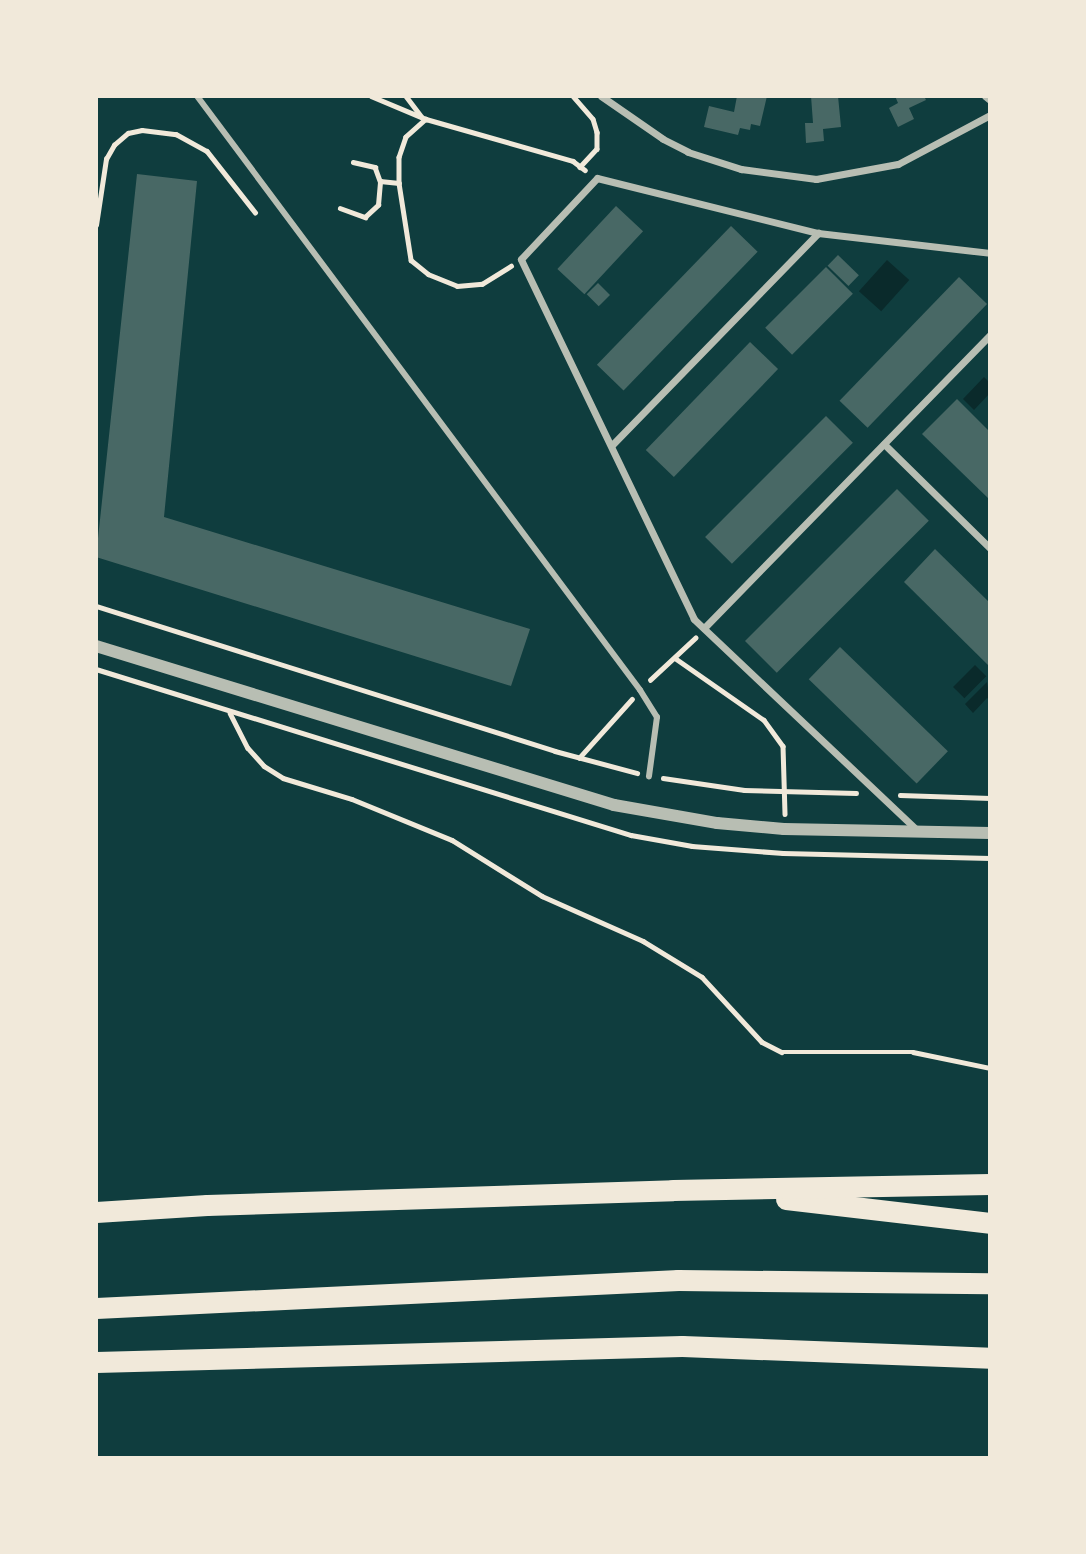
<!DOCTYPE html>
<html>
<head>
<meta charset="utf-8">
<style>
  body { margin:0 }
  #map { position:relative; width:1086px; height:1554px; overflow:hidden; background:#0f3d3e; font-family:Mulish,sans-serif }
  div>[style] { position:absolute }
  .water>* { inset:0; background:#0a2a2b; transform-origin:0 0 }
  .building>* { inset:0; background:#486865; transform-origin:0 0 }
  .path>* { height:4.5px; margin:-2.25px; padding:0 2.25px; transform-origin:2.25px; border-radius:2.25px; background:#f1e9da }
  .pedestrian>* { height:6px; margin:-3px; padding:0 3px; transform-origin:3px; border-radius:3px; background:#b8beb3 }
  .minor>* { height:7px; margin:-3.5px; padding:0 3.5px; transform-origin:3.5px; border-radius:3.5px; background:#b8beb3 }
  .tertiary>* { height:12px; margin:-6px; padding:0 6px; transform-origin:6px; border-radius:6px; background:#b8beb3 }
  .motorway>* { height:21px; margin:-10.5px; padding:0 10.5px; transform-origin:10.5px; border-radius:10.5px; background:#f1e9da }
  span { translate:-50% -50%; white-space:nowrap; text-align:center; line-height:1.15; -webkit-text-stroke:6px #f1e9da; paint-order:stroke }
  .frame { position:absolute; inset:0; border:98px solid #f1e9da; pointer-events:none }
</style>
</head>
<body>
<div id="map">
  <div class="water">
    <i style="left:887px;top:260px;width:30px;height:42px;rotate:42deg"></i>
    <i style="clip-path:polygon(984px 377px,990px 383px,990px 393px,974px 410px,963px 399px)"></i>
    <i style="left:975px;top:665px;width:16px;height:31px;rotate:45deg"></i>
    <i style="clip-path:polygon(987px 682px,990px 700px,987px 698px,973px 713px,965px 704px)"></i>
  </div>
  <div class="building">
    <i style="clip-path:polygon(737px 96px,767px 96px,760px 126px,751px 124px,750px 130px,740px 128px,738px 135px,704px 127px,709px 106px,734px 112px)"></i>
    <i style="clip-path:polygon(811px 96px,838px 96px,841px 127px,823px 129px,824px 141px,806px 143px,805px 123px,813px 123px)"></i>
    <i style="clip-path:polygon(895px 96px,924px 96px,926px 100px,909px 108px,914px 119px,898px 127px,889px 108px,898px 103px)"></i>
    <i style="clip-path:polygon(137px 174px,197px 181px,164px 517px,530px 629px,511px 686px,96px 557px)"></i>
    <i style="left:616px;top:206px;width:37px;height:86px;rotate:43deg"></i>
    <i style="left:731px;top:226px;width:37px;height:193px;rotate:44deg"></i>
    <i style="left:838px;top:255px;width:29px;height:15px;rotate:44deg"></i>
    <i style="left:826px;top:267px;width:38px;height:86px;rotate:45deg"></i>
    <i style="left:959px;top:277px;width:39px;height:172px;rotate:44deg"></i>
    <i style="left:598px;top:283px;width:17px;height:16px;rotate:45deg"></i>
    <i style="left:750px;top:342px;width:39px;height:150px;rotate:44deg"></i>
    <i style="clip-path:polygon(957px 399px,990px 432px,990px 500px,922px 434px)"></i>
    <i style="left:826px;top:416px;width:38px;height:171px;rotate:45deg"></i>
    <i style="left:897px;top:489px;width:45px;height:215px;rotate:45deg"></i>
    <i style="clip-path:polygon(935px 549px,990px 603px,990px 667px,904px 582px)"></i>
    <i style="left:840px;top:647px;width:150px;height:45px;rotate:44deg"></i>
  </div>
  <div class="path">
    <i style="left:371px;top:96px;width:60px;rotate:22.7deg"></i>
    <i style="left:426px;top:119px;width:153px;rotate:15.9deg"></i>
    <i style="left:573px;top:161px;width:15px;rotate:37deg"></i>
    <i style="left:406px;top:96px;width:26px;rotate:53deg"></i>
    <i style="left:573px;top:96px;width:30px;rotate:49deg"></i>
    <i style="left:593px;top:119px;width:14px;rotate:73deg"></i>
    <i style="left:597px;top:132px;width:17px;rotate:90deg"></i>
    <i style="left:597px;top:149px;width:25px;rotate:133deg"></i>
    <i style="left:426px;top:119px;width:27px;rotate:138deg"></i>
    <i style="left:406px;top:137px;width:21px;rotate:109deg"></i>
    <i style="left:399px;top:157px;width:26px;rotate:90deg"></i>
    <i style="left:399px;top:183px;width:78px;rotate:81.1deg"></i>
    <i style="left:411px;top:260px;width:22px;rotate:39deg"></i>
    <i style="left:428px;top:274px;width:31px;rotate:22deg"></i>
    <i style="left:457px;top:286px;width:25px;rotate:-5deg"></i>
    <i style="left:482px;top:284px;width:34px;rotate:-32deg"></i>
    <i style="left:353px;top:162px;width:23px;rotate:13deg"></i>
    <i style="left:375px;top:167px;width:15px;rotate:70deg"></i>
    <i style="left:380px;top:181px;width:19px;rotate:6deg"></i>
    <i style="left:340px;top:208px;width:27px;rotate:20deg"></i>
    <i style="left:365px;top:217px;width:18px;rotate:-43deg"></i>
    <i style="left:378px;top:205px;width:24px;rotate:-85deg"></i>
    <i style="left:96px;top:225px;width:67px;rotate:-81.4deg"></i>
    <i style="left:106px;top:159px;width:16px;rotate:-60deg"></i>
    <i style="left:114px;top:145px;width:18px;rotate:-41deg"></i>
    <i style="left:128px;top:133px;width:14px;rotate:-12deg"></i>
    <i style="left:142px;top:130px;width:34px;rotate:7deg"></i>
    <i style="left:176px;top:134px;width:35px;rotate:29deg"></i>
    <i style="left:207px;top:151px;width:78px;rotate:51.8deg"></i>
    <i style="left:96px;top:606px;width:481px;rotate:17.5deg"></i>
    <i style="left:555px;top:751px;width:85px;rotate:15deg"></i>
    <i style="left:675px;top:658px;width:108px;rotate:34.9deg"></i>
    <i style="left:764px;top:720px;width:32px;rotate:54deg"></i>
    <i style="left:783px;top:746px;width:68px;rotate:88.3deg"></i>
    <i style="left:96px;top:669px;width:560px;rotate:17.24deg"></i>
    <i style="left:631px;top:835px;width:62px;rotate:10.2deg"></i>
    <i style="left:692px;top:846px;width:91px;rotate:4.4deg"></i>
    <i style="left:783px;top:853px;width:207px;rotate:1.4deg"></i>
    <i style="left:650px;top:680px;width:62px;rotate:-43deg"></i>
    <i style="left:230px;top:713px;width:39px;rotate:63deg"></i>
    <i style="left:248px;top:748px;width:24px;rotate:48deg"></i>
    <i style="left:264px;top:766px;width:22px;rotate:32deg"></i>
    <i style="left:283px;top:778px;width:72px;rotate:16.9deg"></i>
    <i style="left:352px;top:799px;width:108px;rotate:22.3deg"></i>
    <i style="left:452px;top:840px;width:106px;rotate:31.9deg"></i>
    <i style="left:542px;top:896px;width:111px;rotate:24deg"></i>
    <i style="left:643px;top:941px;width:69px;rotate:31.4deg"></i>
    <i style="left:702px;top:977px;width:88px;rotate:47.3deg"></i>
    <i style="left:762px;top:1042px;width:22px;rotate:27deg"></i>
    <i style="left:782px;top:1052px;width:131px"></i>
    <i style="left:913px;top:1052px;width:79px;rotate:11.7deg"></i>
    <i style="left:579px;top:758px;width:79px;rotate:-48.1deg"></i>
    <i style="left:663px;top:778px;width:82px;rotate:8.4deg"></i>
    <i style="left:744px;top:790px;width:112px;rotate:1.5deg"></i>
    <i style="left:900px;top:795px;width:90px;rotate:1.9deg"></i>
  </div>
  <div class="pedestrian">
    <i style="left:197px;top:96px;width:741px;rotate:53.28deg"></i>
    <i style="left:640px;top:690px;width:32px;rotate:58deg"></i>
    <i style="left:657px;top:717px;width:60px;rotate:97.7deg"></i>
  </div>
  <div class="minor">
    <i style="left:601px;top:96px;width:75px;rotate:34.7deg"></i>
    <i style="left:663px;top:139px;width:28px;rotate:27deg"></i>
    <i style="left:688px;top:152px;width:56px;rotate:17.8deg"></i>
    <i style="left:741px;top:169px;width:76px;rotate:7.6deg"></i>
    <i style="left:816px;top:179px;width:83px;rotate:-10.4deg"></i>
    <i style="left:898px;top:164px;width:104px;rotate:-28deg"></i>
    <i style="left:985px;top:96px;width:6px;rotate:39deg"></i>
    <i style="left:884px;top:444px;width:148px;rotate:44.5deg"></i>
    <i style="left:612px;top:445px;width:296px;rotate:-45.8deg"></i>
    <i style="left:704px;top:628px;width:409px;rotate:-45.7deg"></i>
    <i style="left:919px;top:832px;width:310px;rotate:-136.6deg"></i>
    <i style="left:694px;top:619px;width:399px;rotate:-115.7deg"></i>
    <i style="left:521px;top:259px;width:111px;rotate:-46.8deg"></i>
    <i style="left:597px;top:178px;width:228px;rotate:14deg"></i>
    <i style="left:818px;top:233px;width:173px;rotate:6.6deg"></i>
  </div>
  <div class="tertiary">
    <i style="left:96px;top:646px;width:542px;rotate:17.06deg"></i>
    <i style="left:614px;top:805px;width:105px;rotate:9.9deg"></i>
    <i style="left:717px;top:823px;width:67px;rotate:5.1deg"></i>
    <i style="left:784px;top:829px;width:206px;rotate:1.1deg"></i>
  </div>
  <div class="motorway">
    <i style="left:786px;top:1199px;width:205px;rotate:6.7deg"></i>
    <i style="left:96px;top:1212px;width:111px;rotate:-3.6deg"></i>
    <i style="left:207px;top:1205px;width:466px;rotate:-1.8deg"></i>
    <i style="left:673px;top:1190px;width:317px;rotate:-1.1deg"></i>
    <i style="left:96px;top:1308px;width:583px;rotate:-2.75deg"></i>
    <i style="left:678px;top:1280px;width:312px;rotate:0.6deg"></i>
    <i style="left:96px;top:1362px;width:586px;rotate:-1.56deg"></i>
    <i style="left:682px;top:1346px;width:308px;rotate:2.2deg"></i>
  </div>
  <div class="frame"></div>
</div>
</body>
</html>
